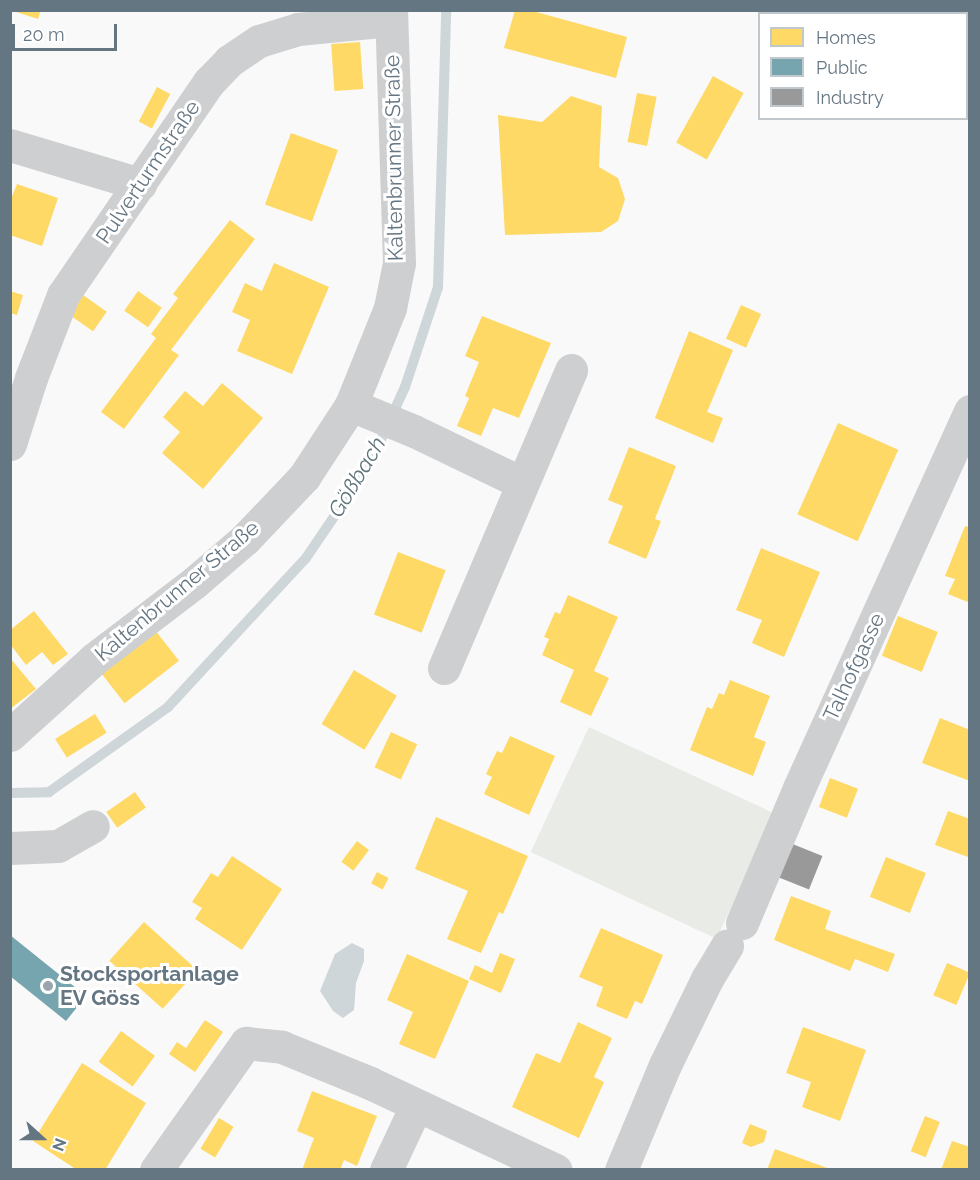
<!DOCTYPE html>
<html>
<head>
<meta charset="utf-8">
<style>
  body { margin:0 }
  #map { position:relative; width:980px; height:1180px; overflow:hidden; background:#f9f9f9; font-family:Raleway,sans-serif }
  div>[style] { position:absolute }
  .green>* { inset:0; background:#e8ebe6; transform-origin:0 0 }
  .water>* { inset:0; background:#ced6d9 }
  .homes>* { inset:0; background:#ffd966; transform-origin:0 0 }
  .public>* { inset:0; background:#76a5af }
  .industry>* { inset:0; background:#999; transform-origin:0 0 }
  .stream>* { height:10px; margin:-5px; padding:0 5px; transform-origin:5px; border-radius:5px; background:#ced6d9 }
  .minor>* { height:33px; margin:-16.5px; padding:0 16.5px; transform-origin:16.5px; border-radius:16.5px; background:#cecfd0 }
  .dots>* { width:16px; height:16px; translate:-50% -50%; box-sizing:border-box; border:3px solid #fff; border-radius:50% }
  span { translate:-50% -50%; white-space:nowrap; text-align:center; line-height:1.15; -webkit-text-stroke:6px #fff; paint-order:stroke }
  .street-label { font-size:21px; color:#657683 }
  .poi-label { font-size:21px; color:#657683; font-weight:700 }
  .left { translate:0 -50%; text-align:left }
  .water-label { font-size:22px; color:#60757c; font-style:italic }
  .frame { position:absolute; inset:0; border:12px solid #657683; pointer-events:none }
  .legend { position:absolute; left:758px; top:12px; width:210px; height:108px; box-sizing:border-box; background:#fff; border:2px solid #c1c8cd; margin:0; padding:8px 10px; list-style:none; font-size:18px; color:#657683 }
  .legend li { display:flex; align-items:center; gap:12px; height:30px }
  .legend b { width:30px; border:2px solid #c1c8cd }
  .north { position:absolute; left:12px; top:1108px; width:60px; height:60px; -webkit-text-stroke:4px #fff; paint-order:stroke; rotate:111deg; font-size:16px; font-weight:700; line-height:24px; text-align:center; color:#657683 }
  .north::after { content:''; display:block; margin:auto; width:21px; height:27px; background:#657683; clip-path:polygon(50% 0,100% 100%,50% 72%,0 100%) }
  .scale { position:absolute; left:12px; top:24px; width:105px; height:27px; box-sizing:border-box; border:3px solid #657683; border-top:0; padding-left:8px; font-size:18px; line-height:21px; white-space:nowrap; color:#657683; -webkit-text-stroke:4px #fff; paint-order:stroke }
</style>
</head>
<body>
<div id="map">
  <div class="green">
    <i style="left:589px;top:727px;width:205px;height:138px;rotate:25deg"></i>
  </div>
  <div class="water">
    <i style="clip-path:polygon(352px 943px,364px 949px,364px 961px,356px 983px,354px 1010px,343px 1018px,333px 1011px,320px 991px,335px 954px)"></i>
  </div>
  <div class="homes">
    <i style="clip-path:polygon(10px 10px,41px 10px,38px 19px)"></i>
    <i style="clip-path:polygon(515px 10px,529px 10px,627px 37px,616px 78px,504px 48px)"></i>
    <i style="left:360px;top:42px;width:47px;height:29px;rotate:86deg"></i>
    <i style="left:713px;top:76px;width:35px;height:76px;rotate:29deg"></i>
    <i style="left:157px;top:87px;width:15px;height:39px;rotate:28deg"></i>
    <i style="left:637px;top:93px;width:20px;height:50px;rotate:11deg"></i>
    <i style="clip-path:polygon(571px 96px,602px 106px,599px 167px,618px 178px,625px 199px,618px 221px,601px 232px,505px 235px,498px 115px,542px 122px)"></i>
    <i style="left:291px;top:133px;width:50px;height:76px;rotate:20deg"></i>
    <i style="clip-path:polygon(17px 184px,58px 198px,42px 246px,10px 235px,10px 201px)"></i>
    <i style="clip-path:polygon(230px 220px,255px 239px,171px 350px,179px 355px,124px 429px,101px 412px,156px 338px,151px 334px,178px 298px,173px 294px)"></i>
    <i style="clip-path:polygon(274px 263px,329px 287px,292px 374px,237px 351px,250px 320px,232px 312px,245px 283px,262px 291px)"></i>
    <i style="clip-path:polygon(10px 291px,23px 295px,17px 315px,10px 313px)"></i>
    <i style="left:138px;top:291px;width:29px;height:24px;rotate:35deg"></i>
    <i style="left:83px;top:295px;width:29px;height:24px;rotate:35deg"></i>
    <i style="left:741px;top:305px;width:22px;height:37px;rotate:24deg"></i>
    <i style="clip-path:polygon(482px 316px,551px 343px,519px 418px,493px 408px,481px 436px,457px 426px,469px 398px,465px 396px,479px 362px,465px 356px)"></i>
    <i style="clip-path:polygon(689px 331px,733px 350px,707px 412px,723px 418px,713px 443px,655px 418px)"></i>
    <i style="clip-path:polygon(222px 383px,263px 418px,203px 489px,162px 453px,180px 432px,163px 417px,185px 391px,203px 406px)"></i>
    <i style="left:838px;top:423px;width:66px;height:100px;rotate:24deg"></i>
    <i style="clip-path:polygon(629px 447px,676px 466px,655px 519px,661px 521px,646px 559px,608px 543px,623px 506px,608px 500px)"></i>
    <i style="clip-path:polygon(965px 526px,970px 527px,970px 603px,948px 594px,955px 579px,945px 576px)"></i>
    <i style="clip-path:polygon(761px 548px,820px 572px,784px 657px,752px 643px,762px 620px,736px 610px)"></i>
    <i style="left:398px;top:552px;width:51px;height:67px;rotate:21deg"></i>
    <i style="clip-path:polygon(568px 595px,618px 617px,594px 671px,609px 678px,591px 716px,560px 702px,574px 670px,542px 655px,549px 639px,544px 637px,555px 612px,560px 614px)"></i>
    <i style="clip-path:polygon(34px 611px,68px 654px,53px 665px,42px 652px,26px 665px,10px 644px,10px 630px)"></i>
    <i style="left:898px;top:616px;width:43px;height:43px;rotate:22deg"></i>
    <i style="left:155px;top:630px;width:39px;height:69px;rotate:52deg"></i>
    <i style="clip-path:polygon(10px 658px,36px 689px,10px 709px)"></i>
    <i style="left:354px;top:670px;width:50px;height:63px;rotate:31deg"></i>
    <i style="clip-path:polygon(730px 680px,770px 696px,754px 737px,766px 742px,753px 776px,690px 750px,707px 707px,712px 709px,719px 693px,724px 695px)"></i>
    <i style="left:95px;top:714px;width:22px;height:47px;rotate:58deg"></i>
    <i style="clip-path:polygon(940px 718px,970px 730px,970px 781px,922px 763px)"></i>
    <i style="left:391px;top:732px;width:29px;height:39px;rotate:25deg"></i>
    <i style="clip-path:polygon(510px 736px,555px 756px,529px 815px,484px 794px,492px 777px,486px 774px,497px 751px,502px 753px)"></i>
    <i style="left:830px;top:778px;width:30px;height:31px;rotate:21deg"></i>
    <i style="left:135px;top:792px;width:19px;height:35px;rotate:55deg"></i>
    <i style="clip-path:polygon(948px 811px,970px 819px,968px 857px,935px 845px)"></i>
    <i style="clip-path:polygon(436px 817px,528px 856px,503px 914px,499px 912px,481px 953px,447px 939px,468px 891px,415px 869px)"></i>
    <i style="left:357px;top:841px;width:15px;height:26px;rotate:37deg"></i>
    <i style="clip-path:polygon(232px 856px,282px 889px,242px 950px,195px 919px,202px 908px,192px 902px,211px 873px,218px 877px)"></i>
    <i style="left:886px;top:857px;width:43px;height:43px;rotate:22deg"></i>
    <i style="left:377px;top:872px;width:13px;height:13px;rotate:27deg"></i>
    <i style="clip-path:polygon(791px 896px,831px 911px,825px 929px,895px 954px,888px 972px,855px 959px,850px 971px,774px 940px)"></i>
    <i style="left:144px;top:922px;width:72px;height:52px;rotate:42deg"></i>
    <i style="clip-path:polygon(601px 928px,663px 955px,642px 1004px,635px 1001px,627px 1019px,596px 1006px,603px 987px,579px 977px)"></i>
    <i style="clip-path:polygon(500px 953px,515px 959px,501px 993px,469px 979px,475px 965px,492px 973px)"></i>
    <i style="clip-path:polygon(407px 954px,469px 981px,435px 1059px,399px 1044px,413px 1012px,387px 1000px)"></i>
    <i style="left:947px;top:963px;width:25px;height:35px;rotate:23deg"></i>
    <i style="clip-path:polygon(205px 1020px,223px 1032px,195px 1072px,169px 1054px,177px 1042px,186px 1048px)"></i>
    <i style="clip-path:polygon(578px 1022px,612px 1038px,594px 1077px,604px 1082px,579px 1138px,512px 1107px,536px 1053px,560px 1063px)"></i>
    <i style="clip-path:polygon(803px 1027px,866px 1050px,840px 1121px,802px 1107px,811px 1082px,786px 1073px)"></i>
    <i style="left:121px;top:1031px;width:42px;height:38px;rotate:36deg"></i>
    <i style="clip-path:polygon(82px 1063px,146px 1103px,105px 1170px,77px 1170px,33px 1141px)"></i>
    <i style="clip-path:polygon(312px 1091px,377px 1116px,357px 1166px,344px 1160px,340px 1170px,302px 1170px,314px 1138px,297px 1131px)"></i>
    <i style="left:925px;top:1116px;width:16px;height:38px;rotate:22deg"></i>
    <i style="left:219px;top:1118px;width:17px;height:36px;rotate:31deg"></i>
    <i style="clip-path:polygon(750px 1124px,767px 1131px,764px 1142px,751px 1147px,742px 1143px)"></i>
    <i style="clip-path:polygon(952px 1141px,970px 1147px,970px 1170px,941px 1170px)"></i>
    <i style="clip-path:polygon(775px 1149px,830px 1169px,830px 1170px,767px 1170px)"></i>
  </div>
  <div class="public">
    <i style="clip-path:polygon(10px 935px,86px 996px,66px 1021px,10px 976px)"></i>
  </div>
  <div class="industry">
    <i style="left:790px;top:843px;width:35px;height:36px;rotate:22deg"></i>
  </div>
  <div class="stream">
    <i style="left:10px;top:793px;width:39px;rotate:-1deg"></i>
    <i style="left:49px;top:792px;width:146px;rotate:-35.5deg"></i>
    <i style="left:168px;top:707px;width:203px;rotate:-47.2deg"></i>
    <i style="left:306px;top:558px;width:114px;rotate:-55.8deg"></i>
    <i style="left:370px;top:464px;width:85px;rotate:-65.6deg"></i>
    <i style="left:405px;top:387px;width:105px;rotate:-71.7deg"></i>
    <i style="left:438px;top:287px;width:277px;rotate:-88.3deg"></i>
  </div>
  <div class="minor">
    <i style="left:10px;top:145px;width:136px;rotate:16.7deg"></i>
    <i style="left:351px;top:405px;width:68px;rotate:22.4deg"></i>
    <i style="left:414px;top:431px;width:120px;rotate:25.7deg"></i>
    <i style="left:10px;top:444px;width:69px;rotate:-72.3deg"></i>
    <i style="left:31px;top:378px;width:89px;rotate:-68.9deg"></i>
    <i style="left:63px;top:295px;width:258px;rotate:-55.6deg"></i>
    <i style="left:209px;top:82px;width:29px;rotate:-46deg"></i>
    <i style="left:229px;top:61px;width:36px;rotate:-34deg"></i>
    <i style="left:259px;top:41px;width:41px;rotate:-17.1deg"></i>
    <i style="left:298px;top:29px;width:93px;rotate:-5.5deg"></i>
    <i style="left:444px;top:668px;width:324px;rotate:-66.9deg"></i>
    <i style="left:10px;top:735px;width:113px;rotate:-42.1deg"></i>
    <i style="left:94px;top:659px;width:127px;rotate:-37.3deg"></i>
    <i style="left:195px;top:582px;width:66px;rotate:-40.7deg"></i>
    <i style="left:245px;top:539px;width:86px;rotate:-46.4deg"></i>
    <i style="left:304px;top:477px;width:86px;rotate:-56.9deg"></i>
    <i style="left:351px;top:405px;width:105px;rotate:-68.1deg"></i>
    <i style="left:390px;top:308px;width:46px;rotate:-78.7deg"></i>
    <i style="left:399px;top:263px;width:253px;rotate:-91.8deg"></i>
    <i style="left:10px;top:848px;width:48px;rotate:-2.4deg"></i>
    <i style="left:58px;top:846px;width:40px;rotate:-29.7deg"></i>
    <i style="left:742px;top:923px;width:147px;rotate:-67.1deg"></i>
    <i style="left:799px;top:788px;width:414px;rotate:-65.6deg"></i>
    <i style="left:156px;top:1170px;width:156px;rotate:-54.7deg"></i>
    <i style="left:246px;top:1043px;width:36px;rotate:6deg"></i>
    <i style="left:282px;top:1047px;width:95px;rotate:22.2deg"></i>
    <i style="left:370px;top:1083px;width:205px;rotate:25.1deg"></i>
    <i style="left:386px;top:1170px;width:71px;rotate:-64.9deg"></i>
    <i style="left:621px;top:1170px;width:114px;rotate:-67.3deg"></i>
    <i style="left:665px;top:1065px;width:96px;rotate:-64deg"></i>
    <i style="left:707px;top:979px;width:39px;rotate:-59deg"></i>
  </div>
  <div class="dots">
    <i style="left:48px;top:986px;background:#99a4ac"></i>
  </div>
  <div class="street-label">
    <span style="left:394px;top:158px;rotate:-91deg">Kaltenbrunner Straße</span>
    <span style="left:148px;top:172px;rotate:-56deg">Pulverturmstraße</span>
    <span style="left:177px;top:591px;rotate:-40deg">Kaltenbrunner Straße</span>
    <span style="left:854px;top:667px;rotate:-65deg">Talhofgasse</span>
  </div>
  <div class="poi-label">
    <span class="left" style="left:60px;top:986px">Stocksportanlage<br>EV Göss</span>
  </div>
  <div class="water-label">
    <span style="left:357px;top:477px;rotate:-59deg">Gößbach</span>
  </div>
  <div class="frame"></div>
  <ul class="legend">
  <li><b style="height:16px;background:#ffd966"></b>Homes</li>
  <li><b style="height:16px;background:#76a5af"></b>Public</li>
  <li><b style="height:16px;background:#999"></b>Industry</li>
  </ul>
  <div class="north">N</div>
  <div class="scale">20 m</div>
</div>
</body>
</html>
